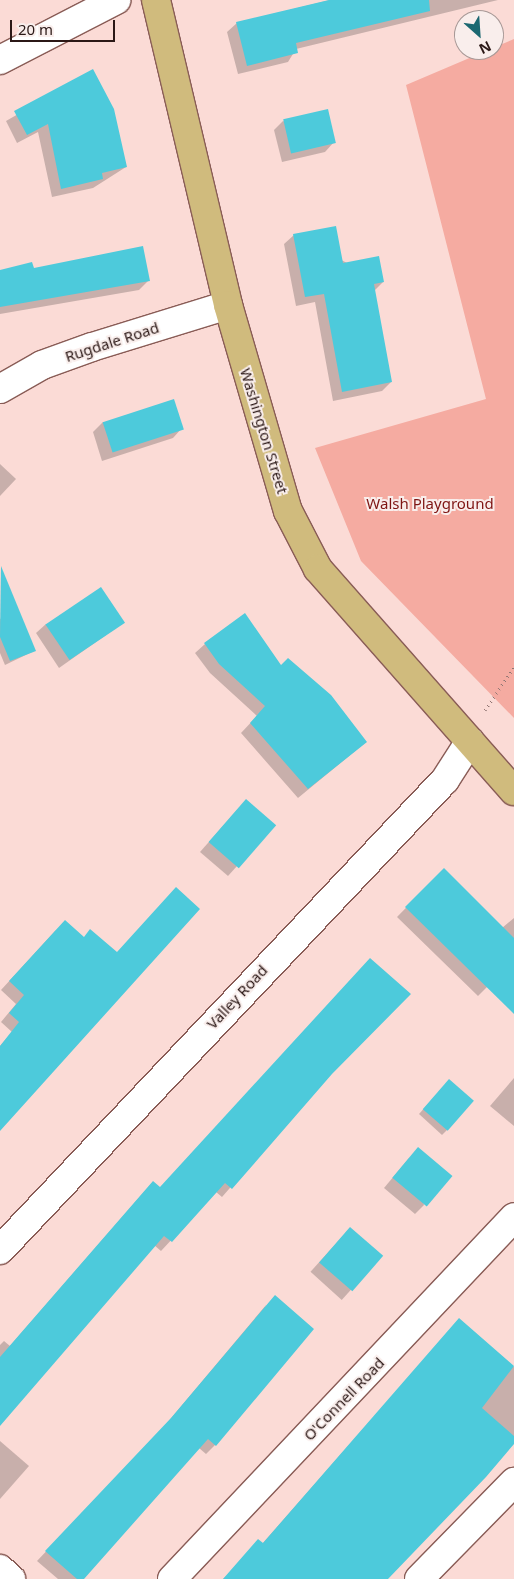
<!DOCTYPE html>
<html>
<head>
<meta charset="utf-8">
<style>
  body { margin:0 }
  #map { position:relative; width:514px; height:1579px; overflow:hidden; background:#fbdbd6; font-family:"Noto Sans",sans-serif }
  div>[style] { position:absolute }
  .green>* { inset:0; background:#f5aba1 }
  .shadow>* { inset:0; background:#0003; transform-origin:0 0 }
  .building>* { inset:0; background:#4dcadb; transform-origin:0 0 }
  .path>* { height:3px; margin-top:-1.5px; transform-origin:0; background:repeating-linear-gradient(90deg,#8f7572 0 1px,transparent 0 5px) }
  .roads { filter:drop-shadow(1px 0 #895c56) drop-shadow(-1px 0 #895c56) drop-shadow(0 1px #895c56) drop-shadow(0 -1px #895c56) }
  .minor>* { height:28px; margin:-14px; padding:0 14px; transform-origin:14px; border-radius:14px; background:#fff }
  .major>* { height:28px; margin:-14px; padding:0 14px; transform-origin:14px; border-radius:14px; background:#d0bb7d }
  span { translate:-50% -50%; white-space:nowrap; text-align:center; line-height:1.15; -webkit-text-stroke:4px #f9eeec; paint-order:stroke }
  .street-label { font-size:15px; color:#2b1816 }
  .park-label { font-size:15px; color:#7f1513 }
  .north { position:absolute; left:454px; top:10px; width:50px; height:50px; box-sizing:border-box; background:#f9eeec; border:1px solid #a79896; border-radius:50%; rotate:154deg; font-size:14px; font-weight:700; line-height:20px; text-align:center; color:#2b1816 }
  .north::after { content:''; display:block; margin:auto; width:18px; height:22px; background:#1c6871; clip-path:polygon(50% 0,100% 100%,50% 72%,0 100%) }
  .scale { position:absolute; left:10px; top:20px; width:105px; height:22px; box-sizing:border-box; border:2px solid #2b1816; border-top:0; padding-left:6px; font-size:15px; line-height:18px; white-space:nowrap; color:#2b1816; -webkit-text-stroke:4px #f9eeec; paint-order:stroke }
</style>
</head>
<body>
<div id="map">
  <div class="green">
    <i style="clip-path:polygon(514px 39px,514px 718px,361px 561px,315px 448px,486px 399px,406px 85px)"></i>
  </div>
  <div class="shadow">
    <i style="clip-path:polygon(330px 0,498px 0,296px 49px,288px 62px,238px 74px,227px 32px,237px 23px)"></i>
    <i style="clip-path:polygon(93px 71px,126px 167px,93px 188px,52px 197px,38px 132px,17px 143px,6px 121px)"></i>
    <i style="clip-path:polygon(283px 121px,334px 142px,325px 152px,282px 162px,274px 130px)"></i>
    <i style="clip-path:polygon(294px 235px,383px 282px,374px 291px,391px 382px,382px 391px,333px 401px,315px 302px,296px 306px,284px 244px)"></i>
    <i style="clip-path:polygon(33px 270px,148px 281px,139px 290px,0 314px,0 271px)"></i>
    <i style="clip-path:polygon(103px 422px,182px 428px,173px 438px,102px 461px,93px 432px)"></i>
    <i style="clip-path:polygon(0 464px,16px 479px,0 496px)"></i>
    <i style="clip-path:polygon(18px 611px,34px 651px,5px 665px,0 653px,0 619px)"></i>
    <i style="clip-path:polygon(123px 623px,59px 668px,36px 633px,46px 624px)"></i>
    <i style="clip-path:polygon(205px 644px,281px 666px,366px 742px,298px 798px,241px 733px,257px 716px,210px 673px,195px 653px)"></i>
    <i style="clip-path:polygon(237px 810px,274px 825px,228px 876px,200px 852px)"></i>
    <i style="clip-path:polygon(444px 869px,502px 928px,514px 918px,514px 960px,478px 996px,397px 917px)"></i>
    <i style="clip-path:polygon(56px 930px,0 1130px,0 1046px,12px 1032px,1px 1022px,16px 1004px,1px 990px)"></i>
    <i style="clip-path:polygon(331px 1073px,222px 1197px,216px 1192px,161px 1251px,154px 1245px,0 1424px,0 1345px,4px 1341px,10px 1346px,144px 1192px,153px 1182px,160px 1188px)"></i>
    <i style="clip-path:polygon(514px 1078px,514px 1126px,490px 1106px)"></i>
    <i style="clip-path:polygon(444px 1086px,447px 1130px,442px 1135px,419px 1114px)"></i>
    <i style="clip-path:polygon(409px 1158px,424px 1205px,415px 1214px,384px 1188px)"></i>
    <i style="left:350px;top:1228px;width:42px;height:59px;rotate:42deg"></i>
    <i style="clip-path:polygon(266px 1305px,215px 1445px,206px 1454px,199px 1448px,82px 1579px,58px 1579px,37px 1561px,162px 1429px)"></i>
    <i style="clip-path:polygon(459px 1320px,514px 1367px,514px 1442px,376px 1579px,223px 1579px,262px 1544px)"></i>
    <i style="clip-path:polygon(0 1441px,29px 1466px,0 1499px)"></i>
  </div>
  <div class="building">
    <i style="clip-path:polygon(329px 0,429px 0,430px 11px,296px 43px,298px 53px,247px 66px,236px 22px)"></i>
    <i style="clip-path:polygon(93px 69px,114px 109px,127px 167px,102px 173px,103px 179px,61px 189px,48px 124px,27px 135px,14px 111px)"></i>
    <i style="left:328px;top:109px;width:35px;height:46px;rotate:77deg"></i>
    <i style="clip-path:polygon(336px 226px,343px 263px,379px 256px,384px 282px,374px 284px,392px 382px,342px 392px,324px 294px,305px 297px,293px 234px)"></i>
    <i style="clip-path:polygon(143px 246px,150px 281px,0 307px,0 270px,32px 262px,34px 268px)"></i>
    <i style="left:174px;top:399px;width:32px;height:75px;rotate:72deg"></i>
    <i style="clip-path:polygon(1px 566px,36px 651px,10px 661px,0 637px)"></i>
    <i style="left:101px;top:587px;width:43px;height:67px;rotate:56deg"></i>
    <i style="clip-path:polygon(245px 613px,281px 665px,288px 658px,331px 695px,367px 742px,308px 789px,250px 723px,265px 706px,219px 664px,204px 643px)"></i>
    <i style="left:246px;top:799px;width:40px;height:57px;rotate:41deg"></i>
    <i style="clip-path:polygon(444px 868px,514px 938px,514px 1014px,405px 907px)"></i>
    <i style="clip-path:polygon(176px 887px,200px 909px,0 1131px,0 1046px,19px 1022px,9px 1013px,24px 995px,9px 981px,65px 920px,84px 937px,90px 929px,117px 952px)"></i>
    <i style="clip-path:polygon(370px 958px,411px 994px,332px 1074px,232px 1189px,225px 1183px,172px 1242px,164px 1236px,0 1426px,0 1357px,153px 1181px,160px 1187px)"></i>
    <i style="left:449px;top:1079px;width:33px;height:40px;rotate:41deg"></i>
    <i style="left:418px;top:1147px;width:45px;height:40px;rotate:40deg"></i>
    <i style="left:350px;top:1227px;width:44px;height:47px;rotate:41deg"></i>
    <i style="clip-path:polygon(275px 1295px,314px 1329px,216px 1446px,208px 1439px,84px 1579px,77px 1579px,45px 1551px,171px 1418px)"></i>
    <i style="clip-path:polygon(459px 1318px,514px 1366px,482px 1408px,514px 1436px,514px 1444px,486px 1477px,388px 1579px,223px 1579px,258px 1539px,263px 1543px)"></i>
  </div>
  <div class="path">
    <i style="left:485px;top:710px;width:52px;rotate:-56deg"></i>
  </div>
  <div class="roads">
    <div class="minor">
      <i style="left:0;top:60px;width:131px;rotate:-27.3deg"></i>
      <i style="left:0;top:389px;width:48px;rotate:-29.7deg"></i>
      <i style="left:42px;top:365px;width:53px;rotate:-19.8deg"></i>
      <i style="left:92px;top:347px;width:142px;rotate:-17.2deg"></i>
      <i style="left:0;top:1250px;width:647px;rotate:-46.57deg"></i>
      <i style="left:445px;top:780px;width:46px;rotate:-57.3deg"></i>
      <i style="left:0;top:1569px;width:15px;rotate:42deg"></i>
      <i style="left:172px;top:1579px;width:498px;rotate:-46.6deg"></i>
      <i style="left:419px;top:1579px;width:136px;rotate:-45.6deg"></i>
    </div>
    <div class="major">
      <i style="left:156px;top:0;width:313px;rotate:76.7deg"></i>
      <i style="left:228px;top:305px;width:215px;rotate:73.8deg"></i>
      <i style="left:288px;top:511px;width:65px;rotate:62.7deg"></i>
      <i style="left:318px;top:569px;width:296px;rotate:48.6deg"></i>
    </div>
  </div>
  <div class="street-label">
    <span style="left:112px;top:342px;rotate:-18deg">Rugdale Road</span>
    <span style="left:264px;top:431px;rotate:73deg">Washington Street</span>
    <span style="left:237px;top:997px;rotate:-47deg">Valley Road</span>
    <span style="left:344px;top:1399px;rotate:-46deg">O'Connell Road</span>
  </div>
  <div class="park-label">
    <span style="left:430px;top:504px">Walsh Playground</span>
  </div>
  <div class="north">N</div>
  <div class="scale">20 m</div>
</div>
</body>
</html>
